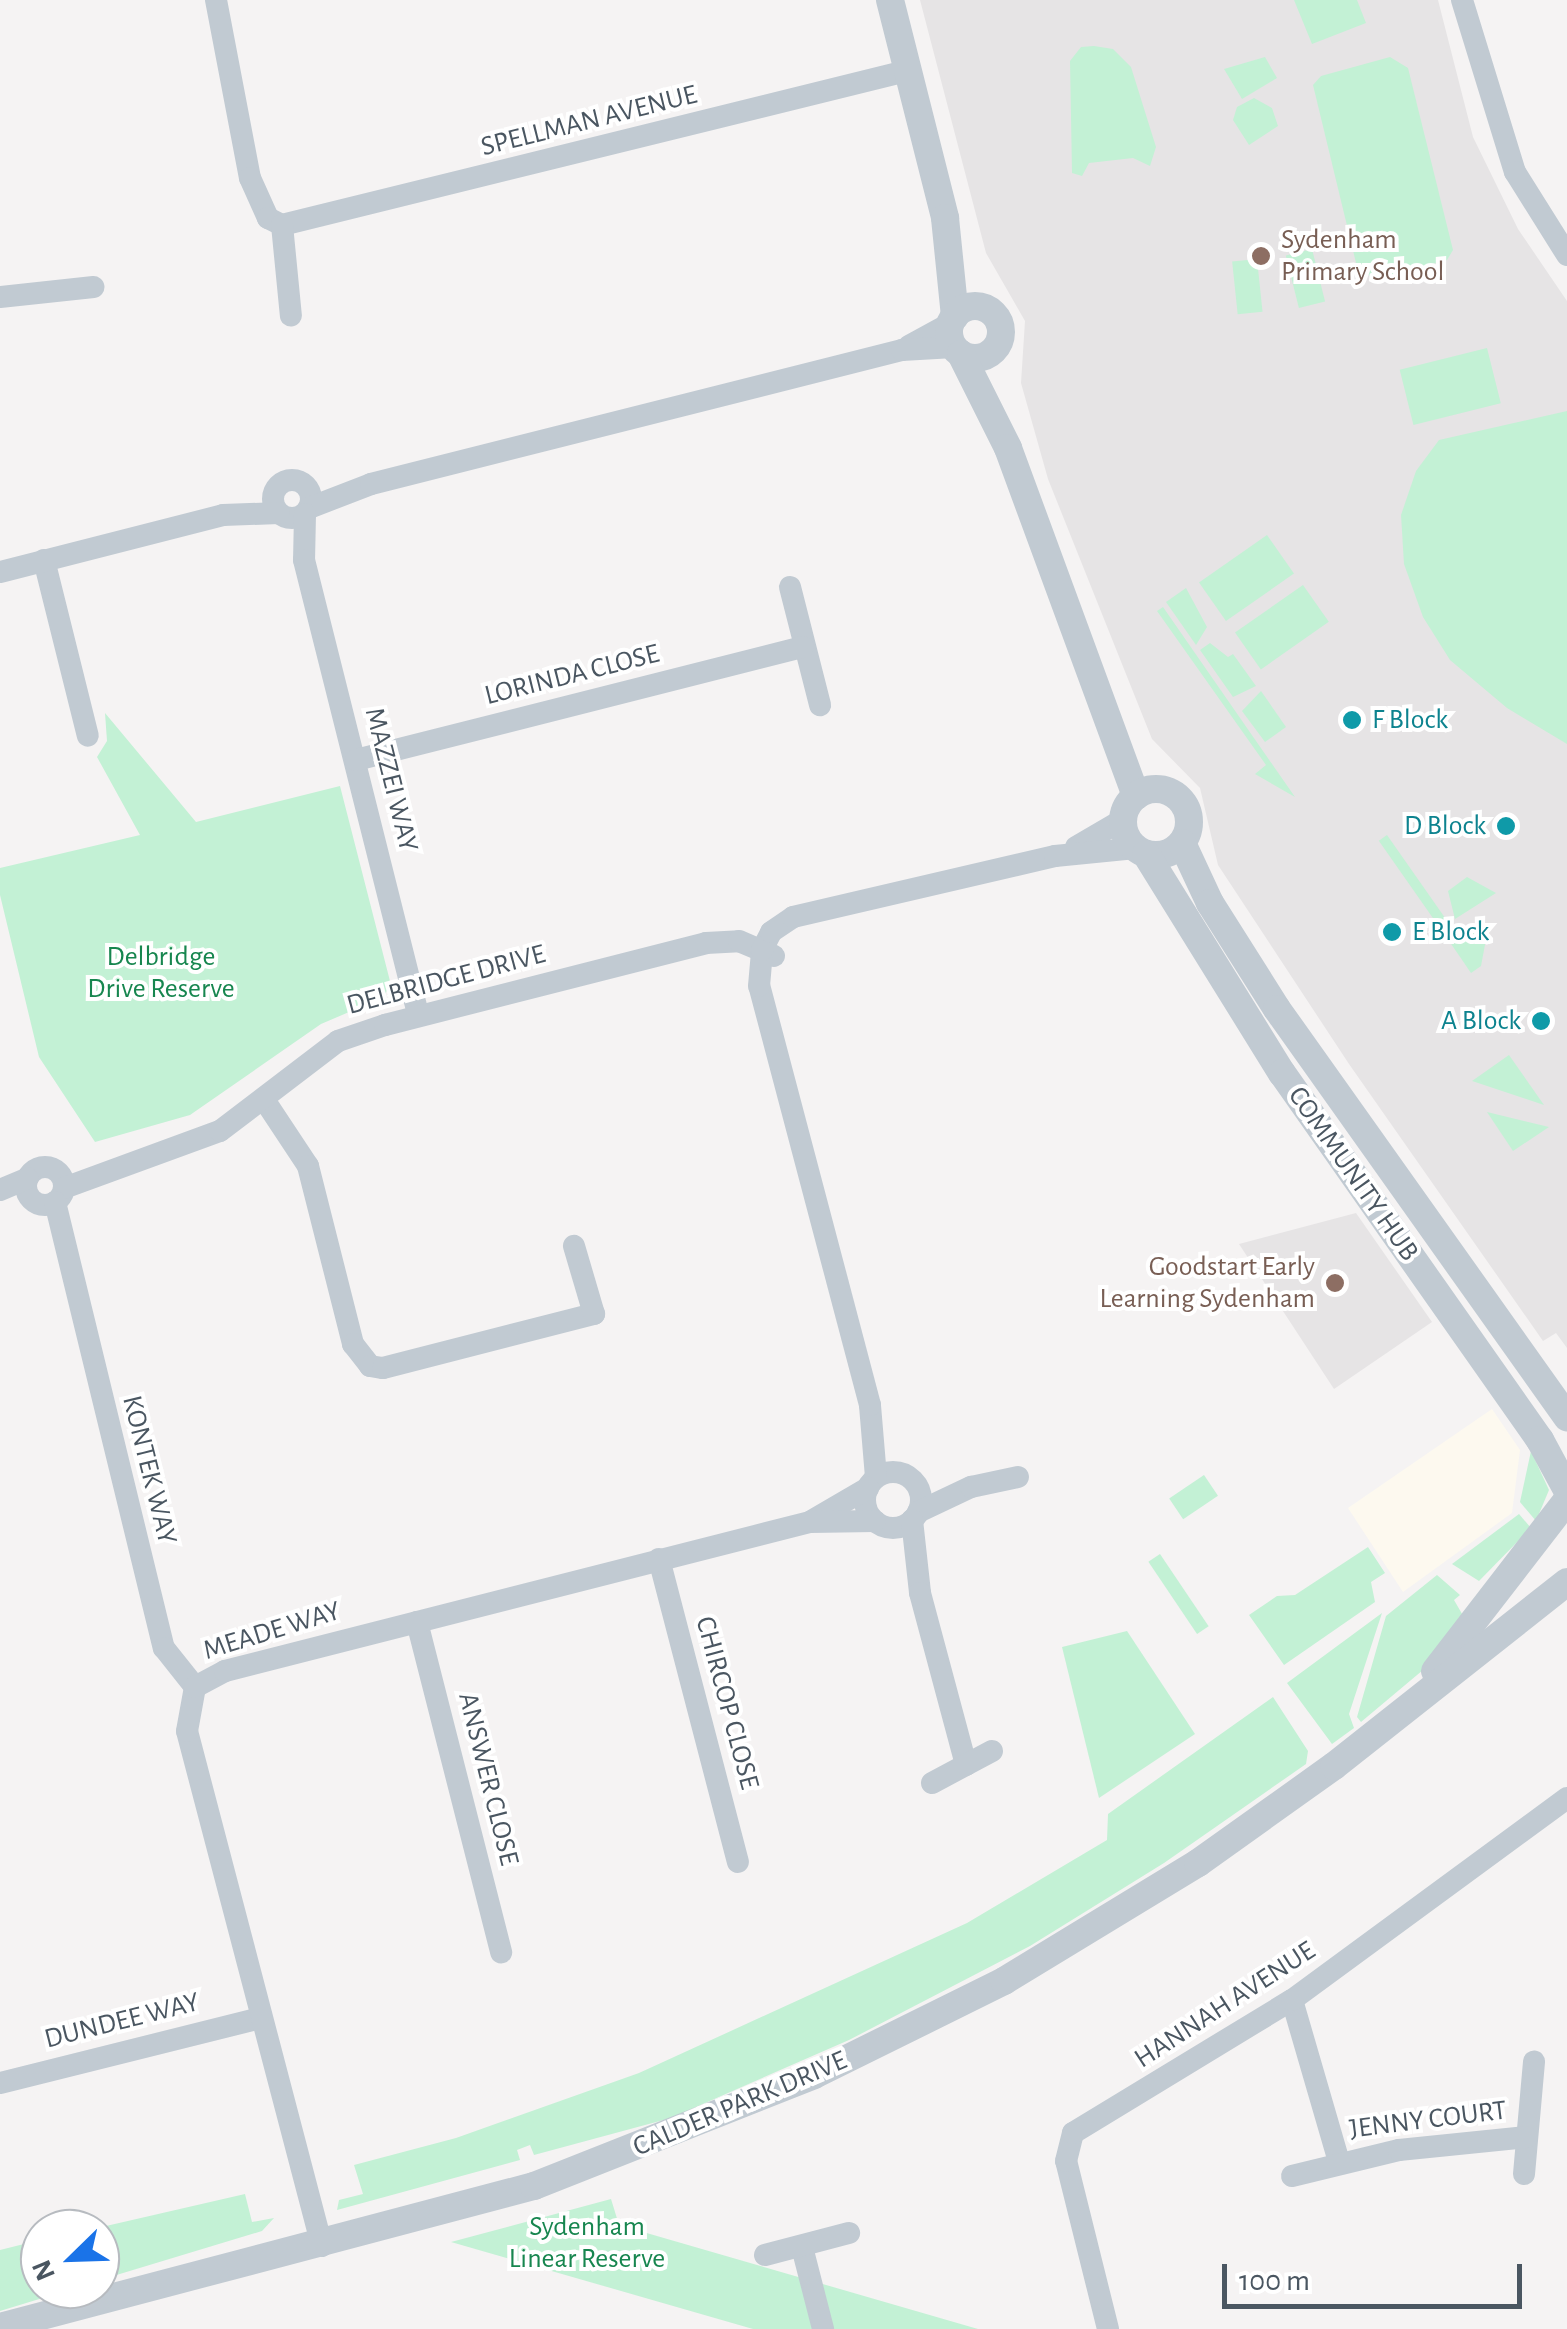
<!DOCTYPE html>
<html>
<head>
<meta charset="utf-8">
<style>
  body { margin:0 }
  #map { position:relative; width:1567px; height:2329px; overflow:hidden; background:#f5f3f3; font-family:"Alegreya Sans",sans-serif }
  div>[style] { position:absolute }
  .commercial>* { inset:0; background:#fdf9ef }
  .education>* { inset:0; background:#e6e4e5 }
  .green>* { inset:0; background:#c3f1d5; transform-origin:0 0 }
  .minor>* { height:22px; margin:-11px; padding:0 11px; transform-origin:11px; border-radius:11px; background:#c1cad2 }
  .minor>.ring { margin:-11px; padding:0; box-sizing:content-box; background:none; border:22px solid #c1cad2; border-radius:50% }
  .tertiary>* { height:28px; margin:-14px; padding:0 14px; transform-origin:14px; border-radius:14px; background:#c1cad2 }
  .tertiary>.ring { margin:-14px; padding:0; box-sizing:content-box; background:none; border:28px solid #c1cad2; border-radius:50% }
  .dots>* { width:28px; height:28px; translate:-50% -50%; box-sizing:border-box; border:5px solid #fff; border-radius:50% }
  span { translate:-50% -50%; white-space:nowrap; text-align:center; line-height:1.15; -webkit-text-stroke:8px #fff; paint-order:stroke }
  .street-label { font-size:28px; color:#4a5661 }
  .education-label { font-size:28px; color:#785e54 }
  .left { translate:0 -50%; text-align:left }
  .right { translate:-100% -50%; text-align:right }
  .culture-label { font-size:28px; color:#0d838f }
  .park-label { font-size:28px; color:#17864f }
  .north { position:absolute; left:20px; top:2209px; width:100px; height:100px; box-sizing:border-box; background:#fff; border:2px solid #b7bbc0; border-radius:50%; rotate:247deg; font-size:28px; font-weight:700; line-height:40px; text-align:center; color:#4a5661 }
  .north::after { content:''; display:block; margin:auto; width:35px; height:45px; background:#1a73e8; clip-path:polygon(50% 0,100% 100%,50% 72%,0 100%) }
  .scale { position:absolute; left:1222px; top:2264px; width:300px; height:45px; box-sizing:border-box; border:5px solid #4a5661; border-top:0; padding-left:12px; font-size:30px; line-height:35px; white-space:nowrap; color:#4a5661; -webkit-text-stroke:8px #fff; paint-order:stroke }
</style>
</head>
<body>
<div id="map">
  <div class="commercial">
    <i style="clip-path:polygon(1492px 1409px,1520px 1450px,1512px 1513px,1403px 1592px,1348px 1508px)"></i>
  </div>
  <div class="education">
    <i style="clip-path:polygon(920px 0,1438px 0,1473px 137px,1518px 229px,1567px 301px,1567px 1348px,1556px 1333px,1543px 1341px,1349px 1064px,1218px 865px,1200px 788px,1152px 739px,1048px 479px,1021px 383px,1025px 321px,986px 253px)"></i>
    <i style="clip-path:polygon(1356px 1213px,1432px 1322px,1334px 1389px,1239px 1244px)"></i>
  </div>
  <div class="green">
    <i style="clip-path:polygon(1294px 0,1357px 0,1366px 23px,1312px 44px)"></i>
    <i style="clip-path:polygon(1094px 46px,1113px 49px,1131px 67px,1156px 147px,1150px 166px,1133px 158px,1089px 163px,1082px 176px,1072px 173px,1070px 61px,1081px 47px)"></i>
    <i style="clip-path:polygon(1265px 57px,1277px 78px,1242px 99px,1224px 69px)"></i>
    <i style="clip-path:polygon(1390px 57px,1408px 68px,1453px 250px,1447px 260px,1376px 280px,1357px 267px,1313px 85px,1321px 76px)"></i>
    <i style="clip-path:polygon(1254px 98px,1272px 108px,1278px 126px,1249px 145px,1233px 120px,1237px 107px)"></i>
    <i style="left:1312px;top:249px;width:54px;height:27px;rotate:76deg"></i>
    <i style="left:1257px;top:259px;width:53px;height:25px;rotate:84deg"></i>
    <i style="left:1487px;top:348px;width:57px;height:90px;rotate:76deg"></i>
    <i style="clip-path:polygon(1567px 411px,1567px 744px,1507px 708px,1450px 660px,1423px 617px,1404px 564px,1401px 515px,1416px 471px,1439px 440px)"></i>
    <i style="left:1267px;top:535px;width:47px;height:83px;rotate:55deg"></i>
    <i style="left:1303px;top:585px;width:45px;height:83px;rotate:55deg"></i>
    <i style="clip-path:polygon(1186px 588px,1207px 627px,1196px 645px,1166px 602px)"></i>
    <i style="clip-path:polygon(1163px 607px,1295px 797px,1255px 774px,1266px 765px,1157px 611px)"></i>
    <i style="clip-path:polygon(1210px 643px,1228px 657px,1233px 654px,1256px 686px,1233px 697px,1200px 650px)"></i>
    <i style="clip-path:polygon(1261px 691px,1286px 727px,1265px 742px,1242px 711px)"></i>
    <i style="clip-path:polygon(105px 713px,196px 822px,340px 786px,391px 985px,382px 998px,321px 1024px,190px 1115px,95px 1142px,39px 1057px,0 895px,0 868px,140px 835px,97px 757px,107px 741px)"></i>
    <i style="left:1387px;top:835px;width:105px;height:10px;rotate:55deg"></i>
    <i style="clip-path:polygon(1467px 877px,1496px 893px,1455px 919px,1448px 891px)"></i>
    <i style="clip-path:polygon(1455px 927px,1487px 934px,1481px 966px,1471px 973px,1445px 935px)"></i>
    <i style="clip-path:polygon(1509px 1055px,1544px 1105px,1472px 1081px)"></i>
    <i style="clip-path:polygon(1487px 1112px,1549px 1127px,1513px 1151px)"></i>
    <i style="clip-path:polygon(1531px 1451px,1549px 1490px,1536px 1521px,1520px 1502px)"></i>
    <i style="left:1204px;top:1475px;width:25px;height:42px;rotate:56deg"></i>
    <i style="clip-path:polygon(1519px 1514px,1531px 1528px,1479px 1581px,1452px 1564px)"></i>
    <i style="clip-path:polygon(1368px 1547px,1385px 1573px,1371px 1582px,1375px 1602px,1284px 1665px,1249px 1615px,1277px 1596px,1295px 1595px)"></i>
    <i style="left:1160px;top:1554px;width:87px;height:14px;rotate:56deg"></i>
    <i style="clip-path:polygon(1437px 1575px,1460px 1595px,1454px 1600px,1465px 1619px,1423px 1670px,1361px 1722px,1357px 1717px,1386px 1616px)"></i>
    <i style="clip-path:polygon(1382px 1613px,1349px 1714px,1354px 1728px,1332px 1744px,1287px 1683px)"></i>
    <i style="clip-path:polygon(1127px 1631px,1195px 1734px,1099px 1798px,1062px 1647px)"></i>
    <i style="clip-path:polygon(1273px 1697px,1308px 1751px,1306px 1764px,1164px 1863px,1030px 1946px,849px 2040px,671px 2118px,534px 2155px,530px 2145px,517px 2150px,520px 2160px,337px 2210px,339px 2200px,363px 2194px,354px 2165px,456px 2138px,639px 2073px,967px 1923px,1107px 1840px,1108px 1814px)"></i>
    <i style="clip-path:polygon(245px 2194px,252px 2222px,274px 2218px,262px 2231px,100px 2280px,100px 2229px,93px 2229px)"></i>
    <i style="clip-path:polygon(611px 2199px,619px 2225px,978px 2329px,753px 2329px,451px 2242px)"></i>
    <i style="clip-path:polygon(40px 2240px,40px 2289px,72px 2289px,0 2311px,0 2250px)"></i>
  </div>
  <div class="minor">
    <i style="left:216px;top:0;width:181px;rotate:79.2deg"></i>
    <i style="left:250px;top:178px;width:44px;rotate:65.8deg"></i>
    <i style="left:268px;top:218px;width:16px;rotate:27deg"></i>
    <i style="left:282px;top:225px;width:647px;rotate:-13.86deg"></i>
    <i style="left:1462px;top:0;width:180px;rotate:72.9deg"></i>
    <i style="left:1515px;top:172px;width:98px;rotate:57.9deg"></i>
    <i style="left:282px;top:225px;width:91px;rotate:84.4deg"></i>
    <i style="left:0;top:297px;width:94px;rotate:-6.1deg"></i>
    <i style="left:909px;top:346px;width:48px;rotate:-28.7deg"></i>
    <i class="ring" style="left:273px;top:480px;width:16px;height:16px"></i>
    <i style="left:309px;top:508px;width:66px;rotate:-21.2deg"></i>
    <i style="left:371px;top:484px;width:548px;rotate:-14.16deg"></i>
    <i style="left:902px;top:350px;width:52px;rotate:-3.3deg"></i>
    <i style="left:305px;top:514px;width:46px;rotate:91.2deg"></i>
    <i style="left:304px;top:560px;width:468px;rotate:75.9deg"></i>
    <i style="left:44px;top:560px;width:181px;rotate:76deg"></i>
    <i style="left:0;top:572px;width:230px;rotate:-14.3deg"></i>
    <i style="left:223px;top:515px;width:56px;rotate:-2deg"></i>
    <i style="left:790px;top:587px;width:122px;rotate:75.7deg"></i>
    <i style="left:356px;top:760px;width:461px;rotate:-14.2deg"></i>
    <i style="left:1076px;top:847px;width:56px;rotate:-30.3deg"></i>
    <i style="left:265px;top:1101px;width:78px;rotate:56.5deg"></i>
    <i style="left:308px;top:1166px;width:184px;rotate:75.8deg"></i>
    <i style="left:353px;top:1344px;width:28px;rotate:52deg"></i>
    <i style="left:370px;top:1366px;width:13px;rotate:9deg"></i>
    <i style="left:383px;top:1368px;width:218px;rotate:-14.4deg"></i>
    <i style="left:594px;top:1314px;width:71px;rotate:-106.4deg"></i>
    <i class="ring" style="left:26px;top:1167px;width:16px;height:16px"></i>
    <i style="left:64px;top:1188px;width:166px;rotate:-20.1deg"></i>
    <i style="left:220px;top:1131px;width:148px;rotate:-37.3deg"></i>
    <i style="left:338px;top:1041px;width:50px;rotate:-18.8deg"></i>
    <i style="left:385px;top:1025px;width:331px;rotate:-14.3deg"></i>
    <i style="left:706px;top:943px;width:33px;rotate:-3deg"></i>
    <i style="left:739px;top:941px;width:38px;rotate:23deg"></i>
    <i style="left:0;top:1190px;width:30px;rotate:-23deg"></i>
    <i style="left:55px;top:1202px;width:459px;rotate:76.3deg"></i>
    <i style="left:164px;top:1648px;width:50px;rotate:51.5deg"></i>
    <i class="ring" style="left:865px;top:1472px;width:34px;height:34px"></i>
    <i style="left:876px;top:1477px;width:72px;rotate:-94.8deg"></i>
    <i style="left:870px;top:1405px;width:433px;rotate:-104.8deg"></i>
    <i style="left:759px;top:986px;width:36px;rotate:-85deg"></i>
    <i style="left:762px;top:950px;width:20px;rotate:-63deg"></i>
    <i style="left:771px;top:932px;width:27px;rotate:-34deg"></i>
    <i style="left:793px;top:917px;width:269px;rotate:-13.1deg"></i>
    <i style="left:1055px;top:856px;width:81px;rotate:-5.6deg"></i>
    <i style="left:918px;top:1512px;width:59px;rotate:-25.3deg"></i>
    <i style="left:971px;top:1487px;width:48px;rotate:-12deg"></i>
    <i style="left:813px;top:1520px;width:64px;rotate:-30.2deg"></i>
    <i style="left:912px;top:1520px;width:73px;rotate:83.7deg"></i>
    <i style="left:920px;top:1593px;width:178px;rotate:75deg"></i>
    <i style="left:659px;top:1559px;width:313px;rotate:75.4deg"></i>
    <i style="left:417px;top:1622px;width:341px;rotate:75.7deg"></i>
    <i style="left:932px;top:1783px;width:68px;rotate:-28.1deg"></i>
    <i style="left:1292px;top:2000px;width:169px;rotate:73.8deg"></i>
    <i style="left:0;top:2083px;width:268px;rotate:-14deg"></i>
    <i style="left:1524px;top:2174px;width:113px;rotate:-84.9deg"></i>
    <i style="left:1292px;top:2176px;width:110px;rotate:-13.7deg"></i>
    <i style="left:1399px;top:2150px;width:128px;rotate:-5.8deg"></i>
    <i style="left:322px;top:2246px;width:532px;rotate:-104.69deg"></i>
    <i style="left:187px;top:1731px;width:45px;rotate:-79.7deg"></i>
    <i style="left:195px;top:1687px;width:34px;rotate:-28deg"></i>
    <i style="left:225px;top:1671px;width:604px;rotate:-14.29deg"></i>
    <i style="left:810px;top:1522px;width:65px;rotate:-0.9deg"></i>
    <i style="left:802px;top:2247px;width:85px;rotate:75.6deg"></i>
    <i style="left:765px;top:2255px;width:87px;rotate:-14.7deg"></i>
    <i style="left:1108px;top:2329px;width:173px;rotate:-104deg"></i>
    <i style="left:1066px;top:2161px;width:29px;rotate:-76deg"></i>
    <i style="left:1073px;top:2133px;width:256px;rotate:-31.3deg"></i>
    <i style="left:1292px;top:2000px;width:341px;rotate:-36.3deg"></i>
  </div>
  <div class="tertiary">
    <i style="left:890px;top:0;width:225px;rotate:75.8deg"></i>
    <i style="left:945px;top:218px;width:99px;rotate:84.2deg"></i>
    <i class="ring" style="left:949px;top:306px;width:24px;height:24px"></i>
    <i style="left:961px;top:354px;width:105px;rotate:63.4deg"></i>
    <i style="left:1008px;top:448px;width:371px;rotate:69.8deg"></i>
    <i class="ring" style="left:1123px;top:789px;width:38px;height:38px"></i>
    <i style="left:1182px;top:843px;width:66px;rotate:65deg"></i>
    <i style="left:1210px;top:903px;width:125px;rotate:57.7deg"></i>
    <i style="left:1277px;top:1009px;width:501px;rotate:54.6deg"></i>
    <i style="left:1146px;top:854px;width:258px;rotate:58.2deg"></i>
    <i style="left:1282px;top:1073px;width:449px;rotate:54.9deg"></i>
    <i style="left:1540px;top:1440px;width:57px;rotate:61.6deg"></i>
    <i style="left:1435px;top:1671px;width:216px;rotate:-52.3deg"></i>
    <i style="left:0;top:2327px;width:552px;rotate:-14.79deg"></i>
    <i style="left:534px;top:2186px;width:301px;rotate:-21.6deg"></i>
    <i style="left:814px;top:2075px;width:212px;rotate:-26.3deg"></i>
    <i style="left:1004px;top:1981px;width:227px;rotate:-31.3deg"></i>
    <i style="left:1198px;top:1863px;width:167px;rotate:-35.5deg"></i>
    <i style="left:1334px;top:1766px;width:297px;rotate:-38.3deg"></i>
  </div>
  <div class="dots">
    <i style="left:1261px;top:256px;background:#8d6e63"></i>
    <i style="left:1352px;top:720px;background:#0f9aa8"></i>
    <i style="left:1506px;top:826px;background:#0f9aa8"></i>
    <i style="left:1392px;top:932px;background:#0f9aa8"></i>
    <i style="left:1541px;top:1021px;background:#0f9aa8"></i>
    <i style="left:1335px;top:1283px;background:#8d6e63"></i>
  </div>
  <div class="street-label">
    <span style="left:589px;top:121px;rotate:-14deg">SPELLMAN AVENUE</span>
    <span style="left:572px;top:675px;rotate:-14deg">LORINDA CLOSE</span>
    <span style="left:391px;top:780px;rotate:76deg">MAZZEI WAY</span>
    <span style="left:446px;top:980px;rotate:-15deg">DELBRIDGE DRIVE</span>
    <span style="left:1353px;top:1174px;rotate:55deg">COMMUNITY HUB</span>
    <span style="left:149px;top:1470px;rotate:76deg">KONTEK WAY</span>
    <span style="left:272px;top:1631px;rotate:-17deg">MEADE WAY</span>
    <span style="left:727px;top:1703px;rotate:75deg">CHIRCOP CLOSE</span>
    <span style="left:488px;top:1779px;rotate:76deg">ANSWER CLOSE</span>
    <span style="left:1225px;top:2005px;rotate:-33deg">HANNAH AVENUE</span>
    <span style="left:122px;top:2021px;rotate:-14deg">DUNDEE WAY</span>
    <span style="left:740px;top:2104px;rotate:-23deg">CALDER PARK DRIVE</span>
    <span style="left:1428px;top:2120px;rotate:-7deg">JENNY COURT</span>
  </div>
  <div class="education-label">
    <span class="left" style="left:1281px;top:256px">Sydenham<br>Primary School</span>
    <span class="right" style="left:1315px;top:1283px">Goodstart Early<br>Learning Sydenham</span>
  </div>
  <div class="culture-label">
    <span class="left" style="left:1372px;top:720px">F Block</span>
    <span class="right" style="left:1486px;top:826px">D Block</span>
    <span class="left" style="left:1412px;top:932px">E Block</span>
    <span class="right" style="left:1521px;top:1021px">A Block</span>
  </div>
  <div class="park-label">
    <span style="left:161px;top:973px">Delbridge<br>Drive Reserve</span>
    <span style="left:587px;top:2243px">Sydenham<br>Linear Reserve</span>
  </div>
  <div class="north">N</div>
  <div class="scale">100 m</div>
</div>
</body>
</html>
